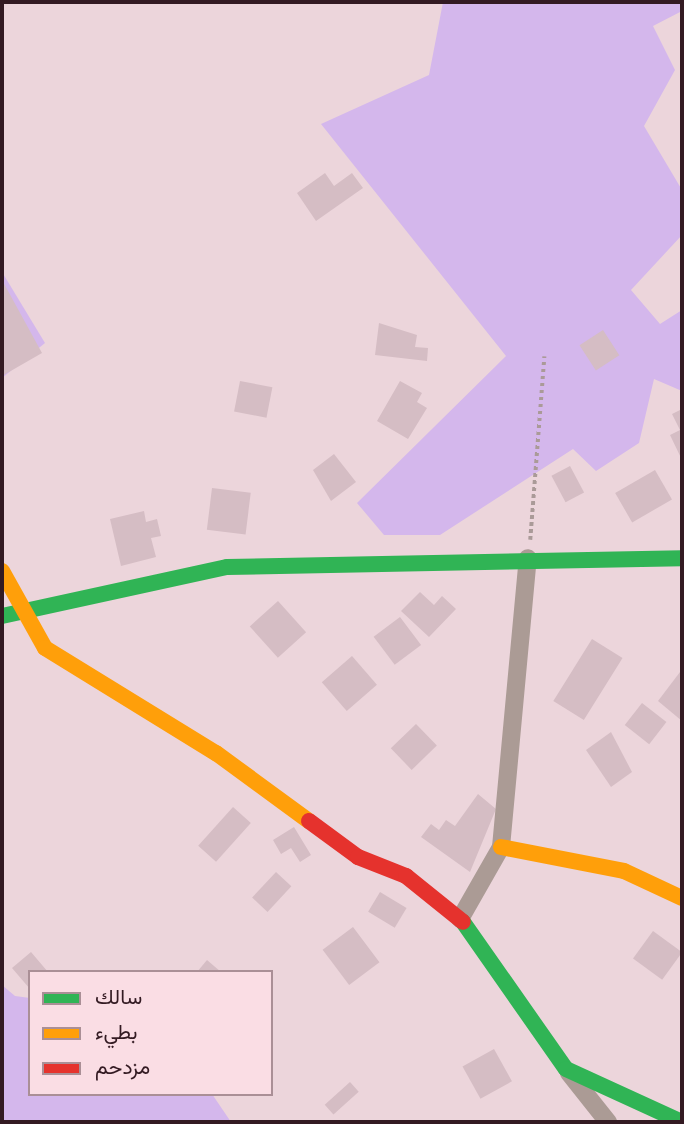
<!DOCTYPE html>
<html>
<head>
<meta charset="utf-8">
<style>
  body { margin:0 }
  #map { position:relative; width:684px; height:1124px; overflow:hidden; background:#ecd5db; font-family:Karla,Vazirmatn,sans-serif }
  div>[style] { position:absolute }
  .green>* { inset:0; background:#d4b7ec }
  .building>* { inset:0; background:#d5bdc4; transform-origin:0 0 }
  .path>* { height:3.5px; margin-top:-1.75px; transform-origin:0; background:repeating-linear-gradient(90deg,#aa9a98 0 3.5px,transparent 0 7px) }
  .street>* { height:18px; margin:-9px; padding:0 9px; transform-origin:9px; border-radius:9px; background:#ab9b95 }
  .fast>* { height:16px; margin:-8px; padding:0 8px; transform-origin:8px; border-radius:8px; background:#30b455 }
  .slow>* { height:16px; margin:-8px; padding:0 8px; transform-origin:8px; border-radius:8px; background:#ff9f0a }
  .jam>* { height:16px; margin:-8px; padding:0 8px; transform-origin:8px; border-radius:8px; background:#e5322d }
  span { translate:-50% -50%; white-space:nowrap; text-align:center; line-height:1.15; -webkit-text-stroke:5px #fadde4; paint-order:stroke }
  .frame { position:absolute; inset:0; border:4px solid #331a22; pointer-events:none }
  .legend { position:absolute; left:28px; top:970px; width:245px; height:126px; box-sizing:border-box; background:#fadde4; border:2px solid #aa8f96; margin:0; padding:9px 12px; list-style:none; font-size:21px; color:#331a22 }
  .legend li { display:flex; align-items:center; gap:14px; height:35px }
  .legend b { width:35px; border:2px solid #aa8f96 }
</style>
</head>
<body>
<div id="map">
  <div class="green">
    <i style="clip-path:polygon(443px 2px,682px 2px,682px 11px,653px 26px,675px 70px,644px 126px,682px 190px,682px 235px,631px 290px,660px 324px,682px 310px,682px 391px,654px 379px,639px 443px,596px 471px,573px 449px,440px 535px,384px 535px,357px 503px,506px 356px,321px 124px,429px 75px)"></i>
    <i style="clip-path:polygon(2px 272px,45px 343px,2px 378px)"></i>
    <i style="clip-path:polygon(2px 985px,15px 996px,30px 998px,30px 1094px,212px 1094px,231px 1122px,2px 1122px)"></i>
  </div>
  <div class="building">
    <i style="clip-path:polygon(325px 173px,334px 186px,352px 173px,363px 188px,316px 221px,297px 193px)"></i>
    <i style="clip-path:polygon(2px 280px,42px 353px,2px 376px)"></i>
    <i style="clip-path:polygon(379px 323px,417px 335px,415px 347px,428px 348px,427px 361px,375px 355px)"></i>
    <i style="left:603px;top:330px;width:30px;height:28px;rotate:57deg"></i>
    <i style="left:240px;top:381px;width:33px;height:31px;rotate:11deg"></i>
    <i style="clip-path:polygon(400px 381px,422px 393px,417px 402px,427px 408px,408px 439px,377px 421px)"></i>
    <i style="clip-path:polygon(682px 409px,682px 460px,670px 435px,680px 430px,672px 414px)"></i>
    <i style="clip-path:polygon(334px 454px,356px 482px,331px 501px,313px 470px)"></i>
    <i style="left:570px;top:466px;width:30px;height:21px;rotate:62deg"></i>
    <i style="left:655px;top:470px;width:34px;height:46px;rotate:60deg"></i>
    <i style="left:212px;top:488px;width:39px;height:42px;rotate:7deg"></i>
    <i style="clip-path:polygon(144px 511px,146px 522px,157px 519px,161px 536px,151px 538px,156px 557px,121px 566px,110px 519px)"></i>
    <i style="clip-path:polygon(420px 592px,434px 605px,442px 596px,456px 609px,429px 637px,401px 611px)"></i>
    <i style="left:278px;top:601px;width:42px;height:38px;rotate:48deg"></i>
    <i style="left:400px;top:617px;width:35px;height:33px;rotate:53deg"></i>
    <i style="left:592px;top:639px;width:36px;height:73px;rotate:32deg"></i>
    <i style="left:352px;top:656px;width:38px;height:40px;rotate:49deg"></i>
    <i style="clip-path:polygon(680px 672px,682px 674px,682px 721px,658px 701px)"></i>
    <i style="left:642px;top:703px;width:31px;height:28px;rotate:38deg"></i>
    <i style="left:416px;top:724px;width:30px;height:35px;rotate:46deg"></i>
    <i style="clip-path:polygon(611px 732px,632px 772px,611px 787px,586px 750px)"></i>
    <i style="clip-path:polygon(478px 794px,496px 809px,470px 872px,421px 837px,431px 824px,439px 830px,446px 820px,455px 826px)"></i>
    <i style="left:233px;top:807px;width:24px;height:52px;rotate:42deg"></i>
    <i style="clip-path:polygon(294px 827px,311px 855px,300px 862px,291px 848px,281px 854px,273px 840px)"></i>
    <i style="left:276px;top:872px;width:21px;height:35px;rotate:43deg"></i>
    <i style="left:380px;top:892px;width:31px;height:23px;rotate:31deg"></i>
    <i style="left:353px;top:927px;width:44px;height:38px;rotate:53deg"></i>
    <i style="left:653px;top:931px;width:36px;height:34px;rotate:36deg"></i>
    <i style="clip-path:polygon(31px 952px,48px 972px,30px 972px,30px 989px,12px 968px)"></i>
    <i style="clip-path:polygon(207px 960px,221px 972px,197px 972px)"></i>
    <i style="left:494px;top:1049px;width:37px;height:36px;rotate:61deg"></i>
    <i style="left:350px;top:1082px;width:13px;height:34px;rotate:48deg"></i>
  </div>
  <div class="path">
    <i style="left:530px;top:540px;width:184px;rotate:-85.6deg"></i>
  </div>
  <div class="street">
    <i style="left:460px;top:919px;width:83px;rotate:-60.3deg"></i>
    <i style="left:501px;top:847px;width:290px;rotate:-84.7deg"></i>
    <i style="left:569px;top:1073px;width:63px;rotate:51.5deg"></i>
  </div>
  <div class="fast">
    <i style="left:2px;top:616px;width:230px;rotate:-12.3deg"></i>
    <i style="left:227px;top:567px;width:455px;rotate:-1.1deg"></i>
    <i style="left:463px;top:922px;width:179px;rotate:55deg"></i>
    <i style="left:566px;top:1069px;width:128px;rotate:24.6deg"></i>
  </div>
  <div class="slow">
    <i style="left:2px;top:571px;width:88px;rotate:60.8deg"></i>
    <i style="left:45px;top:648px;width:201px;rotate:31.6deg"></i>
    <i style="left:216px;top:753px;width:115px;rotate:36.2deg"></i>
    <i style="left:501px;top:847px;width:125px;rotate:11deg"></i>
    <i style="left:624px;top:871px;width:64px;rotate:25deg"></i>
  </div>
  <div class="jam">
    <i style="left:309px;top:821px;width:61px;rotate:36.3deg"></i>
    <i style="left:358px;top:857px;width:52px;rotate:21.6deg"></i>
    <i style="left:406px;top:876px;width:73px;rotate:38.9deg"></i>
  </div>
  <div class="frame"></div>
  <ul class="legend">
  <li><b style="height:9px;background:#30b455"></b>سالك</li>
  <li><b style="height:9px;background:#ff9f0a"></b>بطيء</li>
  <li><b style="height:9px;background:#e5322d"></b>مزدحم</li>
  </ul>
</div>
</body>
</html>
